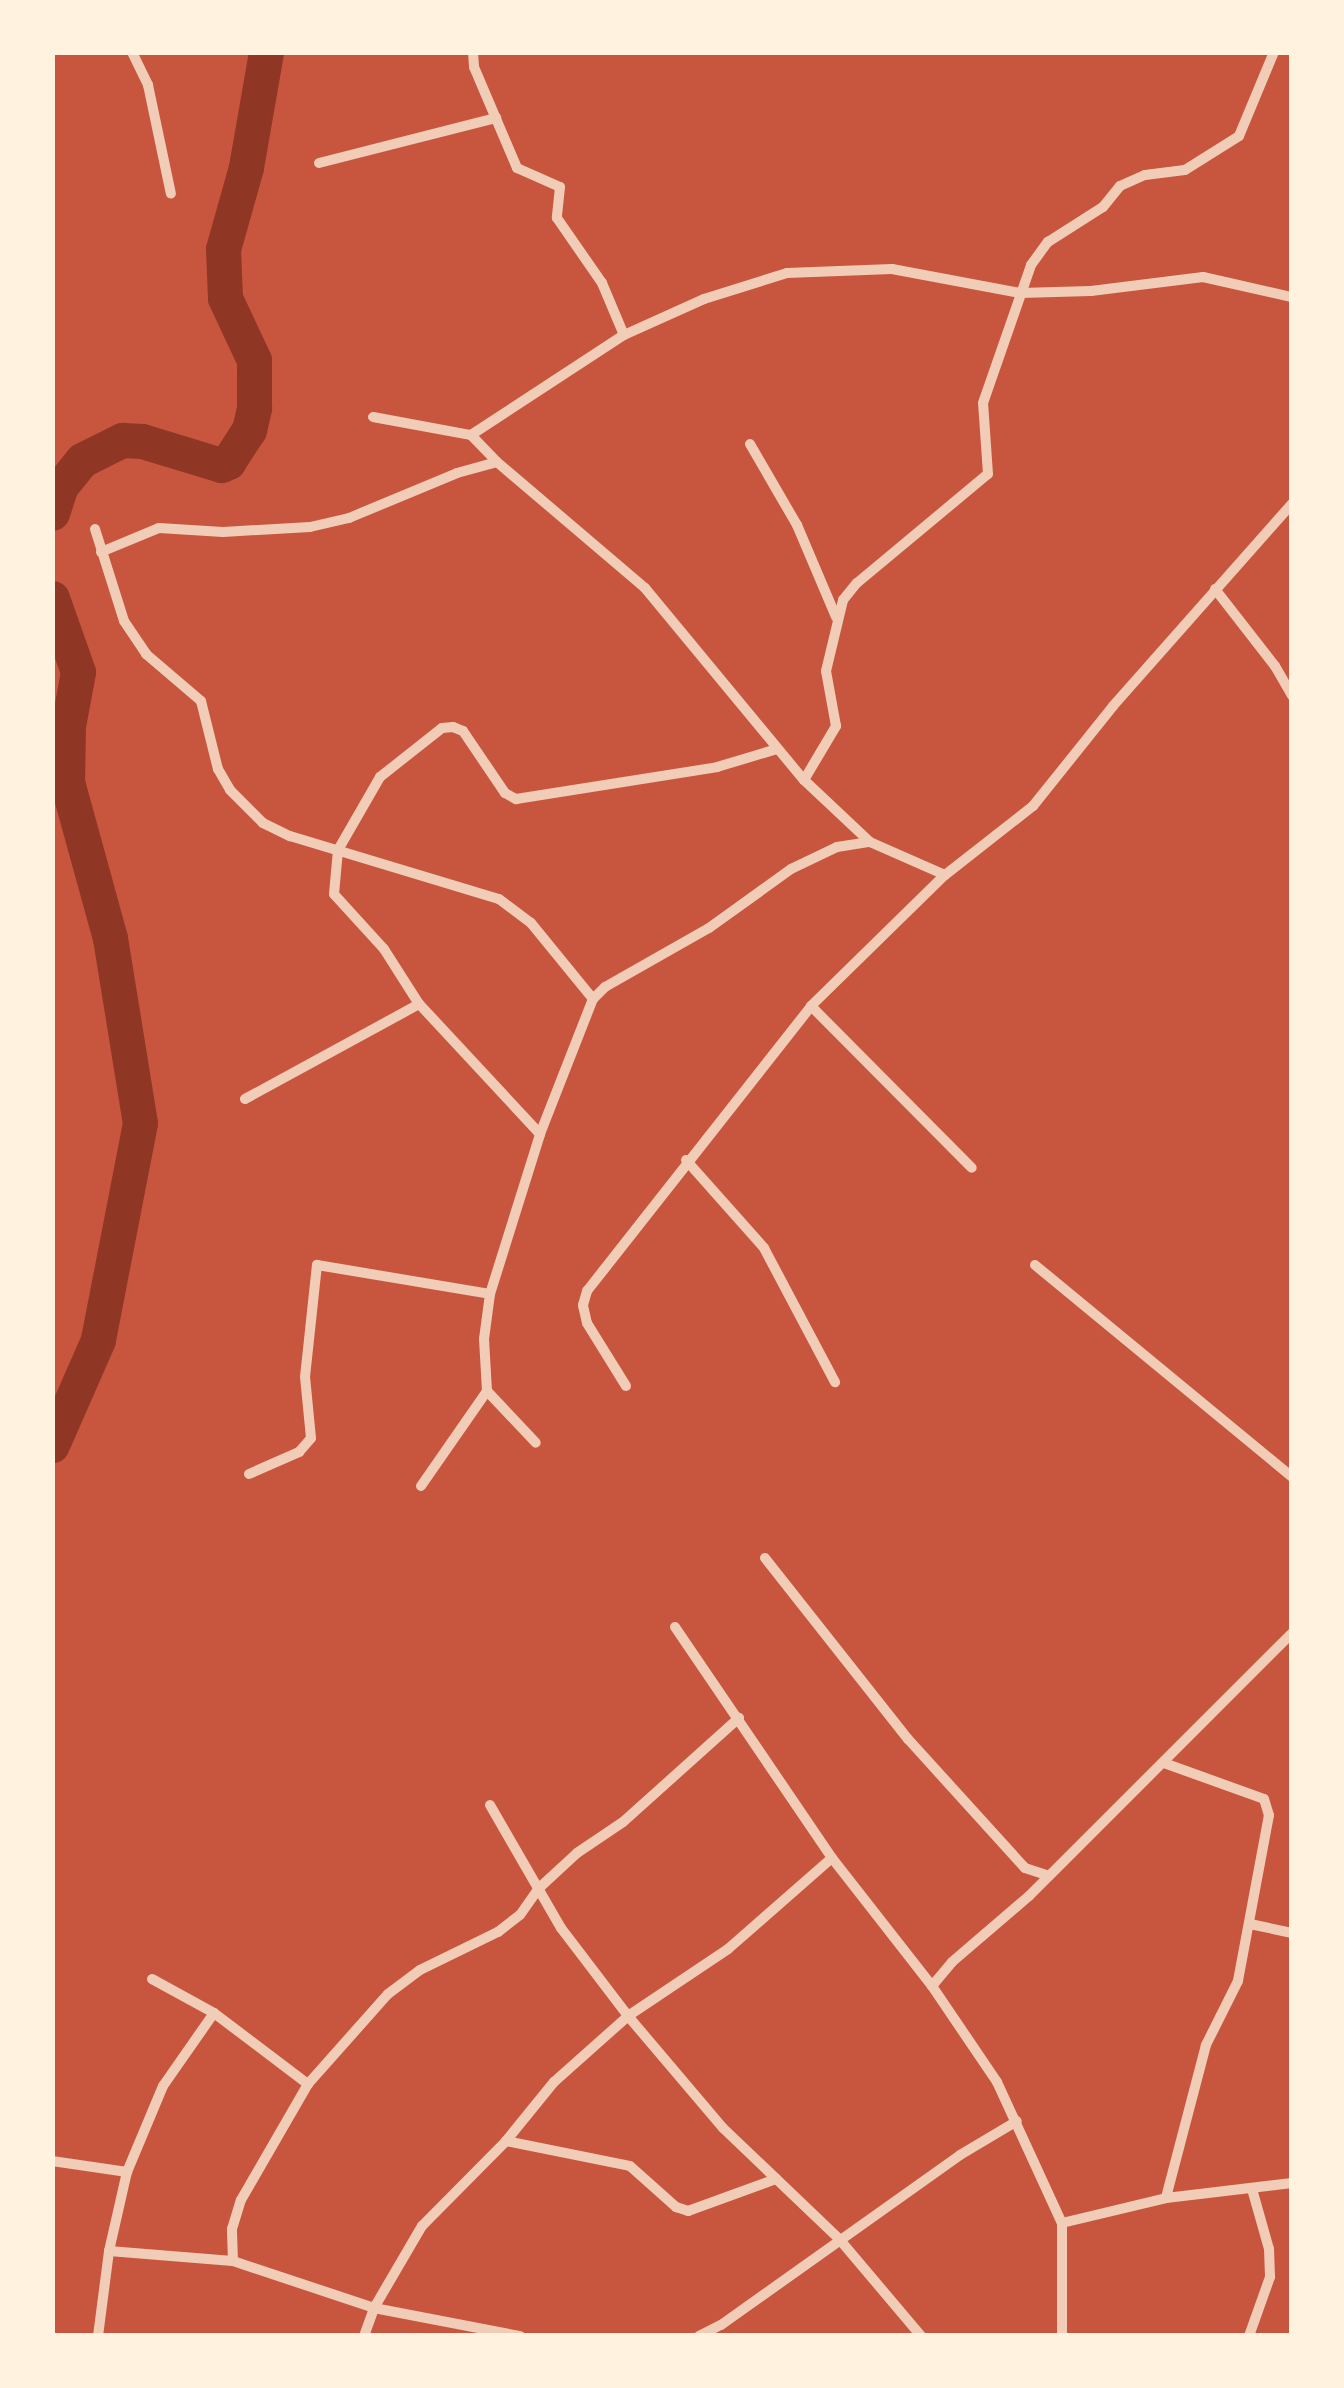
<!DOCTYPE html>
<html>
<head>
<meta charset="utf-8">
<style>
  body { margin:0 }
  #map { position:relative; width:1344px; height:2388px; overflow:hidden; background:#c8553d; font-family:Bitter,serif }
  div>[style] { position:absolute }
  .river>* { height:35px; margin:-17.5px; padding:0 17.5px; transform-origin:17.5px; border-radius:17.5px; background:#8f3625 }
  .minor>* { height:10px; margin:-5px; padding:0 5px; transform-origin:5px; border-radius:5px; background:#f1ccb7 }
  span { translate:-50% -50%; white-space:nowrap; text-align:center; line-height:1.15; -webkit-text-stroke:10px #fff3e0; paint-order:stroke }
  .frame { position:absolute; inset:0; border:55px solid #fff3e0; pointer-events:none }
</style>
</head>
<body>
<div id="map">
  <div class="river">
    <i style="left:52px;top:513px;width:28px;rotate:-72deg"></i>
    <i style="left:61px;top:486px;width:33px;rotate:-51deg"></i>
    <i style="left:82px;top:460px;width:45px;rotate:-26.6deg"></i>
    <i style="left:122px;top:440px;width:20px;rotate:3deg"></i>
    <i style="left:142px;top:441px;width:83px;rotate:16.9deg"></i>
    <i style="left:221px;top:465px;width:8px;rotate:-23deg"></i>
    <i style="left:228px;top:462px;width:38px;rotate:-57deg"></i>
    <i style="left:249px;top:430px;width:23px;rotate:-77deg"></i>
    <i style="left:254px;top:408px;width:48px;rotate:-90deg"></i>
    <i style="left:254px;top:360px;width:68px;rotate:-115.1deg"></i>
    <i style="left:225px;top:298px;width:49px;rotate:-92.3deg"></i>
    <i style="left:223px;top:249px;width:85px;rotate:-74.3deg"></i>
    <i style="left:246px;top:167px;width:117px;rotate:-80.1deg"></i>
    <i style="left:52px;top:598px;width:78px;rotate:70.6deg"></i>
    <i style="left:78px;top:672px;width:55px;rotate:100.5deg"></i>
    <i style="left:68px;top:726px;width:56px;rotate:91deg"></i>
    <i style="left:67px;top:782px;width:162px;rotate:74.6deg"></i>
    <i style="left:110px;top:938px;width:187px;rotate:80.8deg"></i>
    <i style="left:140px;top:1123px;width:221px;rotate:101deg"></i>
    <i style="left:98px;top:1340px;width:115px;rotate:113.7deg"></i>
  </div>
  <div class="minor">
    <i style="left:132px;top:52px;width:37px;rotate:64deg"></i>
    <i style="left:148px;top:85px;width:111px;rotate:78.1deg"></i>
    <i style="left:473px;top:52px;width:15px;rotate:86deg"></i>
    <i style="left:474px;top:67px;width:110px;rotate:66.9deg"></i>
    <i style="left:517px;top:168px;width:47px;rotate:23.8deg"></i>
    <i style="left:560px;top:187px;width:31px;rotate:96deg"></i>
    <i style="left:557px;top:218px;width:79px;rotate:55.3deg"></i>
    <i style="left:602px;top:283px;width:56px;rotate:67.1deg"></i>
    <i style="left:319px;top:163px;width:183px;rotate:-14.3deg"></i>
    <i style="left:373px;top:417px;width:100px;rotate:10.4deg"></i>
    <i style="left:471px;top:435px;width:37px;rotate:46deg"></i>
    <i style="left:471px;top:435px;width:183px;rotate:-33.2deg"></i>
    <i style="left:624px;top:335px;width:88px;rotate:-24.2deg"></i>
    <i style="left:704px;top:299px;width:87px;rotate:-17.4deg"></i>
    <i style="left:787px;top:273px;width:105px;rotate:-2.2deg"></i>
    <i style="left:892px;top:269px;width:130px;rotate:10.6deg"></i>
    <i style="left:1020px;top:293px;width:71px;rotate:-1.6deg"></i>
    <i style="left:1091px;top:291px;width:113px;rotate:-7.1deg"></i>
    <i style="left:1203px;top:277px;width:91px;rotate:12.7deg"></i>
    <i style="left:750px;top:444px;width:94px;rotate:59.9deg"></i>
    <i style="left:797px;top:525px;width:100px;rotate:67deg"></i>
    <i style="left:95px;top:529px;width:96px;rotate:72.5deg"></i>
    <i style="left:124px;top:621px;width:40px;rotate:56deg"></i>
    <i style="left:146px;top:654px;width:72px;rotate:40.5deg"></i>
    <i style="left:201px;top:701px;width:70px;rotate:76deg"></i>
    <i style="left:218px;top:769px;width:24px;rotate:60deg"></i>
    <i style="left:230px;top:790px;width:47px;rotate:45deg"></i>
    <i style="left:263px;top:823px;width:30px;rotate:26deg"></i>
    <i style="left:290px;top:836px;width:218px;rotate:16.8deg"></i>
    <i style="left:499px;top:899px;width:40px;rotate:37deg"></i>
    <i style="left:531px;top:923px;width:98px;rotate:50.8deg"></i>
    <i style="left:101px;top:552px;width:63px;rotate:-22.5deg"></i>
    <i style="left:159px;top:528px;width:64px;rotate:3.6deg"></i>
    <i style="left:223px;top:532px;width:87px;rotate:-3.3deg"></i>
    <i style="left:310px;top:527px;width:40px;rotate:-13deg"></i>
    <i style="left:349px;top:518px;width:117px;rotate:-22.6deg"></i>
    <i style="left:457px;top:473px;width:41px;rotate:-15.4deg"></i>
    <i style="left:497px;top:462px;width:194px;rotate:40.4deg"></i>
    <i style="left:645px;top:588px;width:249px;rotate:50.4deg"></i>
    <i style="left:804px;top:780px;width:91px;rotate:43.2deg"></i>
    <i style="left:1215px;top:589px;width:98px;rotate:52.1deg"></i>
    <i style="left:1275px;top:666px;width:34px;rotate:60deg"></i>
    <i style="left:804px;top:780px;width:63px;rotate:-59.3deg"></i>
    <i style="left:836px;top:726px;width:56px;rotate:-100.3deg"></i>
    <i style="left:826px;top:671px;width:73px;rotate:-76.5deg"></i>
    <i style="left:843px;top:600px;width:22px;rotate:-51deg"></i>
    <i style="left:857px;top:583px;width:170px;rotate:-39.8deg"></i>
    <i style="left:988px;top:474px;width:71px;rotate:-94deg"></i>
    <i style="left:983px;top:403px;width:146px;rotate:-70.8deg"></i>
    <i style="left:1031px;top:265px;width:29px;rotate:-54deg"></i>
    <i style="left:1048px;top:242px;width:65px;rotate:-32.5deg"></i>
    <i style="left:1103px;top:207px;width:27px;rotate:-51deg"></i>
    <i style="left:1120px;top:186px;width:27px;rotate:-24deg"></i>
    <i style="left:1145px;top:175px;width:40px;rotate:-7.1deg"></i>
    <i style="left:1185px;top:170px;width:64px;rotate:-32.2deg"></i>
    <i style="left:1239px;top:136px;width:91px;rotate:-67.4deg"></i>
    <i style="left:811px;top:1006px;width:228px;rotate:45.2deg"></i>
    <i style="left:245px;top:1099px;width:198px;rotate:-28.6deg"></i>
    <i style="left:540px;top:1134px;width:178px;rotate:-132.9deg"></i>
    <i style="left:419px;top:1004px;width:65px;rotate:-122.5deg"></i>
    <i style="left:384px;top:949px;width:74px;rotate:-132.3deg"></i>
    <i style="left:334px;top:894px;width:44px;rotate:-84.8deg"></i>
    <i style="left:338px;top:850px;width:84px;rotate:-60.1deg"></i>
    <i style="left:380px;top:777px;width:79px;rotate:-38.3deg"></i>
    <i style="left:442px;top:728px;width:11px;rotate:-5deg"></i>
    <i style="left:453px;top:727px;width:11px;rotate:22deg"></i>
    <i style="left:463px;top:731px;width:75px;rotate:55.9deg"></i>
    <i style="left:505px;top:793px;width:13px;rotate:29deg"></i>
    <i style="left:516px;top:799px;width:204px;rotate:-9deg"></i>
    <i style="left:717px;top:767px;width:63px;rotate:-16.7deg"></i>
    <i style="left:686px;top:1160px;width:118px;rotate:48.4deg"></i>
    <i style="left:764px;top:1248px;width:152px;rotate:62.1deg"></i>
    <i style="left:1035px;top:1265px;width:333px;rotate:39.5deg"></i>
    <i style="left:626px;top:1386px;width:74px;rotate:-121.8deg"></i>
    <i style="left:587px;top:1323px;width:18px;rotate:-103deg"></i>
    <i style="left:583px;top:1305px;width:15px;rotate:-74deg"></i>
    <i style="left:587px;top:1291px;width:362px;rotate:-51.8deg"></i>
    <i style="left:811px;top:1006px;width:187px;rotate:-44.4deg"></i>
    <i style="left:487px;top:1391px;width:71px;rotate:46.7deg"></i>
    <i style="left:249px;top:1474px;width:55px;rotate:-23.7deg"></i>
    <i style="left:299px;top:1452px;width:18px;rotate:-49deg"></i>
    <i style="left:311px;top:1438px;width:61px;rotate:-95.6deg"></i>
    <i style="left:305px;top:1377px;width:113px;rotate:-83.9deg"></i>
    <i style="left:317px;top:1265px;width:175px;rotate:9.5deg"></i>
    <i style="left:421px;top:1486px;width:116px;rotate:-55.2deg"></i>
    <i style="left:487px;top:1391px;width:52px;rotate:-93.3deg"></i>
    <i style="left:484px;top:1339px;width:45px;rotate:-82.4deg"></i>
    <i style="left:490px;top:1294px;width:168px;rotate:-72.6deg"></i>
    <i style="left:540px;top:1134px;width:145px;rotate:-68.6deg"></i>
    <i style="left:593px;top:999px;width:17px;rotate:-45deg"></i>
    <i style="left:605px;top:987px;width:120px;rotate:-29.6deg"></i>
    <i style="left:709px;top:928px;width:101px;rotate:-35.7deg"></i>
    <i style="left:791px;top:869px;width:51px;rotate:-25.6deg"></i>
    <i style="left:837px;top:847px;width:33px;rotate:-9deg"></i>
    <i style="left:870px;top:842px;width:82px;rotate:23.7deg"></i>
    <i style="left:945px;top:875px;width:112px;rotate:-38.1deg"></i>
    <i style="left:1033px;top:806px;width:128px;rotate:-51.3deg"></i>
    <i style="left:1113px;top:706px;width:270px;rotate:-48.5deg"></i>
    <i style="left:765px;top:1558px;width:231px;rotate:51.7deg"></i>
    <i style="left:908px;top:1739px;width:174px;rotate:47.8deg"></i>
    <i style="left:1025px;top:1868px;width:25px;rotate:18deg"></i>
    <i style="left:675px;top:1627px;width:279px;rotate:55.8deg"></i>
    <i style="left:832px;top:1858px;width:162px;rotate:52deg"></i>
    <i style="left:932px;top:1986px;width:116px;rotate:55.9deg"></i>
    <i style="left:997px;top:2082px;width:155px;rotate:65.3deg"></i>
    <i style="left:1062px;top:2223px;width:113px;rotate:90deg"></i>
    <i style="left:1164px;top:1763px;width:106px;rotate:19.8deg"></i>
    <i style="left:1264px;top:1799px;width:17px;rotate:73deg"></i>
    <i style="left:1269px;top:1815px;width:169px;rotate:100.6deg"></i>
    <i style="left:1238px;top:1981px;width:72px;rotate:116.6deg"></i>
    <i style="left:1206px;top:2045px;width:158px;rotate:104.7deg"></i>
    <i style="left:490px;top:1805px;width:142px;rotate:60deg"></i>
    <i style="left:561px;top:1928px;width:111px;rotate:52.7deg"></i>
    <i style="left:628px;top:2016px;width:147px;rotate:49.7deg"></i>
    <i style="left:723px;top:2128px;width:162px;rotate:43.7deg"></i>
    <i style="left:840px;top:2240px;width:126px;rotate:49.8deg"></i>
    <i style="left:1250px;top:1924px;width:43px;rotate:12.1deg"></i>
    <i style="left:152px;top:1979px;width:71px;rotate:28.7deg"></i>
    <i style="left:214px;top:2013px;width:118px;rotate:37.1deg"></i>
    <i style="left:932px;top:1986px;width:31px;rotate:-50deg"></i>
    <i style="left:952px;top:1962px;width:101px;rotate:-40.6deg"></i>
    <i style="left:1029px;top:1896px;width:372px;rotate:-45deg"></i>
    <i style="left:506px;top:2141px;width:126px;rotate:11.4deg"></i>
    <i style="left:630px;top:2166px;width:62px;rotate:41.7deg"></i>
    <i style="left:676px;top:2207px;width:13px;rotate:18deg"></i>
    <i style="left:688px;top:2211px;width:94px;rotate:-20deg"></i>
    <i style="left:52px;top:2161px;width:76px;rotate:8.3deg"></i>
    <i style="left:1062px;top:2223px;width:107px;rotate:-13.5deg"></i>
    <i style="left:1166px;top:2198px;width:127px;rotate:-6.8deg"></i>
    <i style="left:109px;top:2251px;width:124px;rotate:4.6deg"></i>
    <i style="left:233px;top:2261px;width:149px;rotate:18.4deg"></i>
    <i style="left:374px;top:2308px;width:149px;rotate:10.9deg"></i>
    <i style="left:233px;top:2261px;width:32px;rotate:-92deg"></i>
    <i style="left:232px;top:2229px;width:30px;rotate:-73deg"></i>
    <i style="left:241px;top:2200px;width:134px;rotate:-60deg"></i>
    <i style="left:308px;top:2084px;width:120px;rotate:-48.4deg"></i>
    <i style="left:388px;top:1994px;width:40px;rotate:-37deg"></i>
    <i style="left:420px;top:1970px;width:87px;rotate:-26deg"></i>
    <i style="left:498px;top:1932px;width:28px;rotate:-38deg"></i>
    <i style="left:520px;top:1915px;width:32px;rotate:-55deg"></i>
    <i style="left:538px;top:1889px;width:53px;rotate:-42.7deg"></i>
    <i style="left:577px;top:1853px;width:55px;rotate:-34deg"></i>
    <i style="left:623px;top:1822px;width:156px;rotate:-41.9deg"></i>
    <i style="left:98px;top:2336px;width:86px;rotate:-82.6deg"></i>
    <i style="left:109px;top:2251px;width:81px;rotate:-77.2deg"></i>
    <i style="left:127px;top:2172px;width:93px;rotate:-67.3deg"></i>
    <i style="left:163px;top:2086px;width:89px;rotate:-55.1deg"></i>
    <i style="left:364px;top:2336px;width:30px;rotate:-70deg"></i>
    <i style="left:374px;top:2308px;width:95px;rotate:-59.7deg"></i>
    <i style="left:422px;top:2226px;width:120px;rotate:-45.3deg"></i>
    <i style="left:506px;top:2141px;width:76px;rotate:-50.9deg"></i>
    <i style="left:554px;top:2082px;width:99px;rotate:-41.7deg"></i>
    <i style="left:628px;top:2016px;width:120px;rotate:-33.8deg"></i>
    <i style="left:728px;top:1949px;width:138px;rotate:-41.2deg"></i>
    <i style="left:699px;top:2336px;width:25px;rotate:-27deg"></i>
    <i style="left:721px;top:2325px;width:293px;rotate:-35.4deg"></i>
    <i style="left:960px;top:2155px;width:66px;rotate:-30.8deg"></i>
    <i style="left:1249px;top:2336px;width:63px;rotate:-70.4deg"></i>
    <i style="left:1270px;top:2277px;width:28px;rotate:-92deg"></i>
    <i style="left:1269px;top:2249px;width:62px;rotate:-105.8deg"></i>
  </div>
  <div class="frame"></div>
</div>
</body>
</html>
